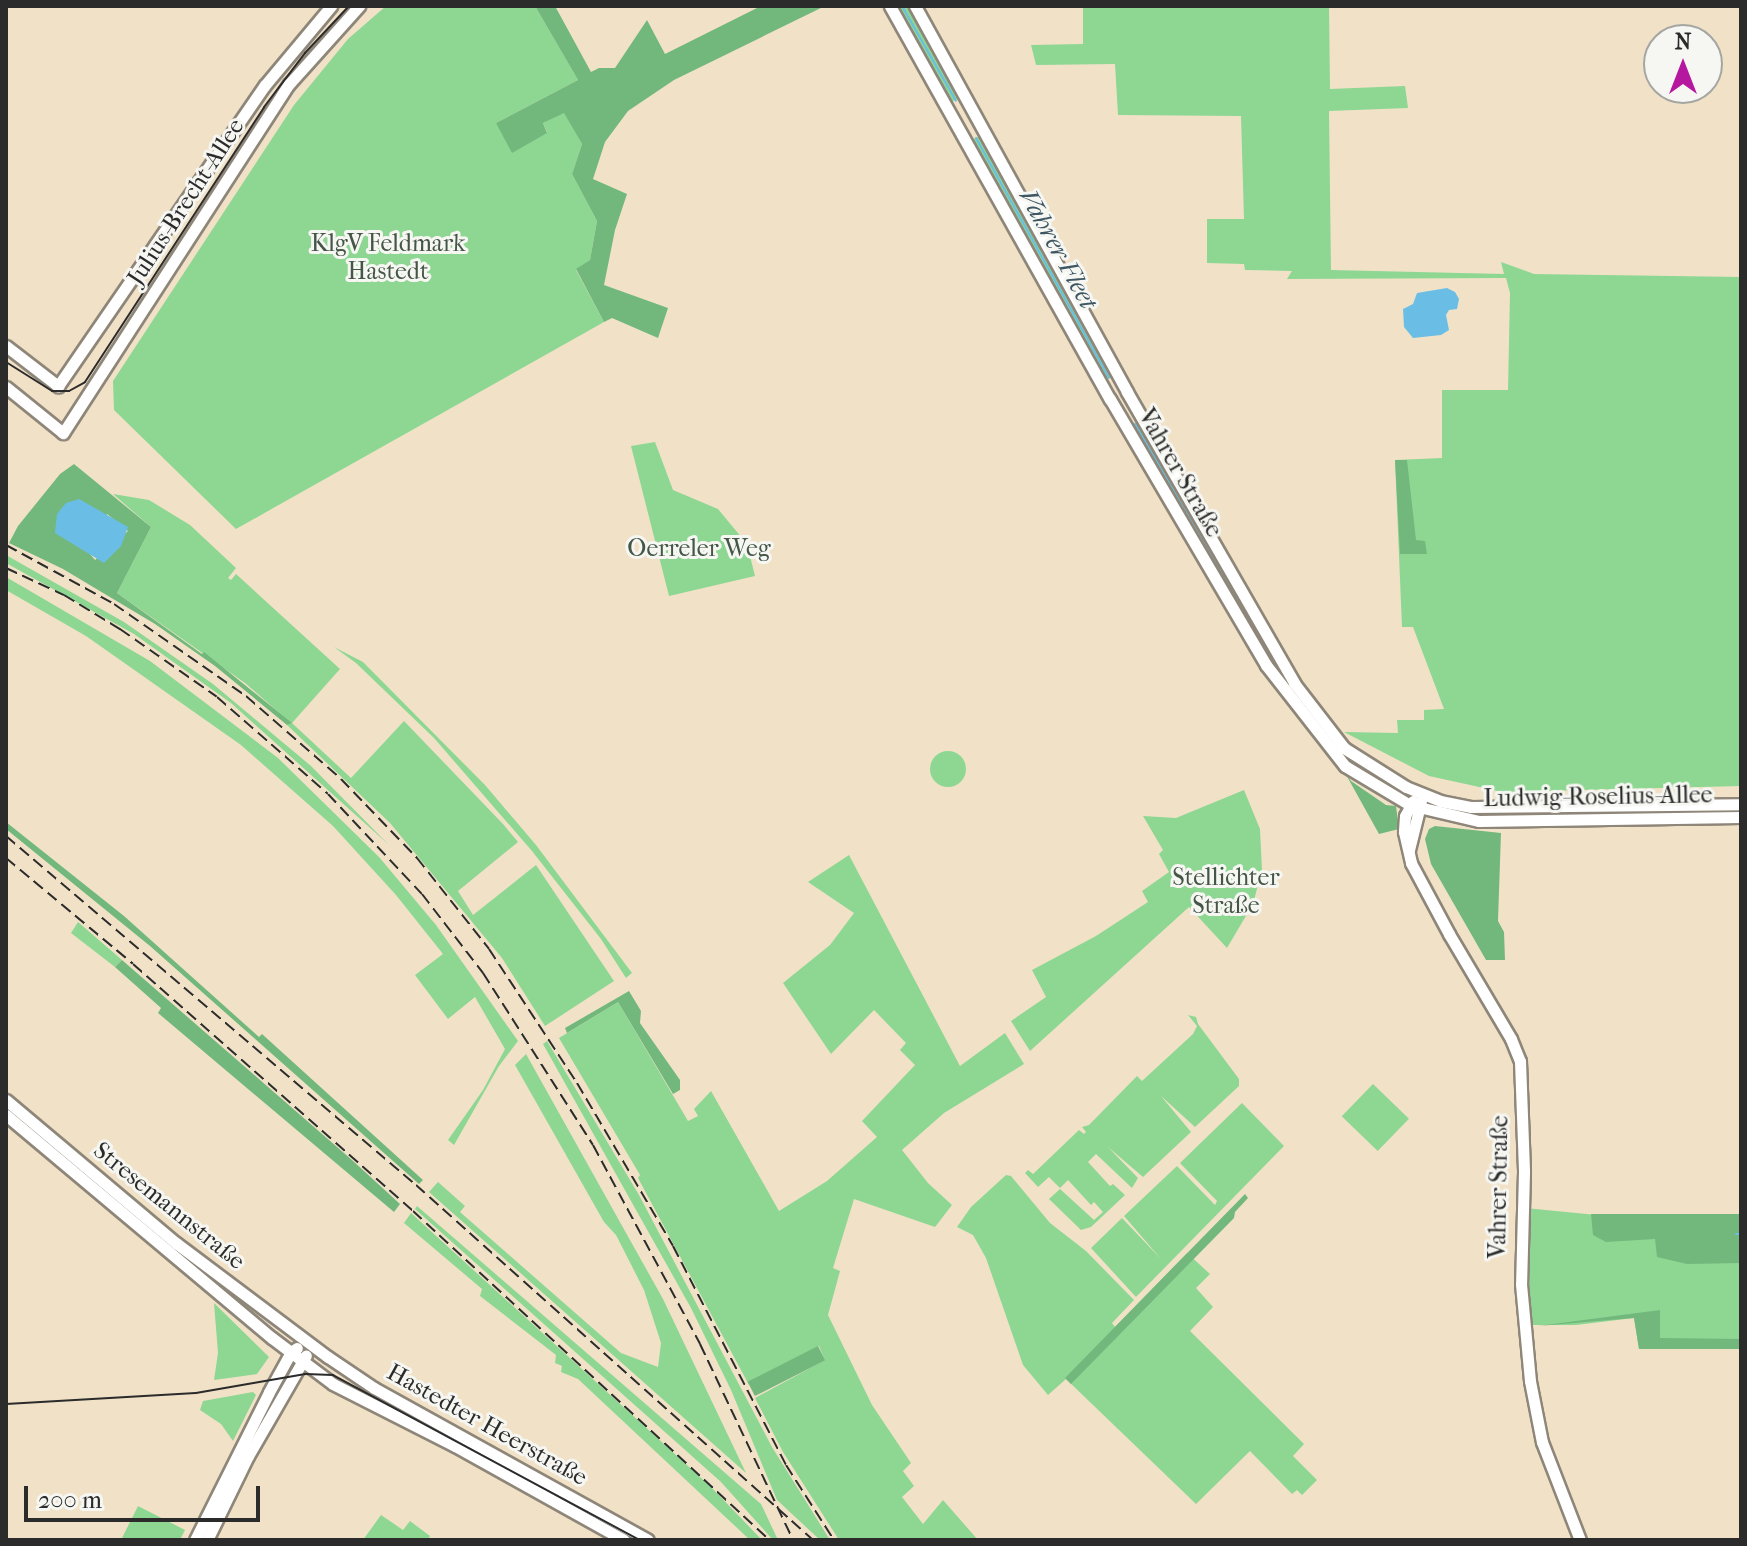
<!DOCTYPE html>
<html>
<head>
<meta charset="utf-8">
<style>
  body { margin:0 }
  #map { position:relative; width:1747px; height:1546px; overflow:hidden; background:#f1e2c7; font-family:"IM FELL French Canon",serif }
  div>[style] { position:absolute }
  .green>* { inset:0; background:#8dd793; transform-origin:0 0 }
  .round { border-radius:50% }
  .forest>* { inset:0; background:#72b87d; transform-origin:0 0 }
  .water>* { inset:0; background:#6abee6 }
  .stream>* { height:2px; margin:-1px; padding:0 1px; transform-origin:1px; border-radius:1px; background:#6abee6 }
  .roads { filter:drop-shadow(2px 0 #8e8679) drop-shadow(-2px 0 #8e8679) drop-shadow(0 2px #8e8679) drop-shadow(0 -2px #8e8679) }
  .major>* { height:11px; margin:-5.5px; padding:0 5.5px; transform-origin:5.5px; border-radius:5.5px; background:#fff }
  .tram>* { height:2px; margin:-1px; padding:0 1px; transform-origin:1px; border-radius:1px; background:#2b2b2b }
  .rail>* { height:2px; margin-top:-1px; transform-origin:0; background:repeating-linear-gradient(90deg,#2b2b2b 0 12px,transparent 0 18px) }
  span { translate:-50% -50%; white-space:nowrap; text-align:center; line-height:1.15; -webkit-text-stroke:6px #f6f6f2; paint-order:stroke }
  .street-label { font-size:24px; color:#2b2b2b }
  .park-label { font-size:24px; color:#445645 }
  .water-label { font-size:26px; color:#3e5763; font-style:italic }
  .frame { position:absolute; inset:0; border:8px solid #2b2b2b; pointer-events:none }
  .north { position:absolute; left:1643px; top:24px; width:80px; height:80px; box-sizing:border-box; background:#f6f6f2; border:2px solid #a5a5a2; border-radius:50%; rotate:0deg; font-size:22px; font-weight:700; line-height:32px; text-align:center; color:#2b2b2b }
  .north::after { content:''; display:block; margin:auto; width:28px; height:36px; background:#b5179e; clip-path:polygon(50% 0,100% 100%,50% 72%,0 100%) }
  .scale { position:absolute; left:24px; top:1486px; width:236px; height:36px; box-sizing:border-box; border:4px solid #2b2b2b; border-top:0; padding-left:10px; font-size:24px; line-height:28px; white-space:nowrap; color:#2b2b2b; -webkit-text-stroke:6px #f6f6f2; paint-order:stroke }
</style>
</head>
<body>
<div id="map">
  <div class="green">
    <i style="clip-path:polygon(386px 6px,535px 6px,578px 80px,496px 123px,547px 132px,543px 123px,564px 112px,582px 144px,572px 174px,597px 221px,590px 260px,576px 270px,604px 322px,236px 529px,114px 410px,113px 381px,294px 105px,348px 39px)"></i>
    <i style="clip-path:polygon(895px 6px,910px 6px,961px 98px,950px 102px)"></i>
    <i style="clip-path:polygon(1083px 6px,1329px 6px,1330px 89px,1405px 86px,1408px 108px,1329px 111px,1331px 270px,1504px 274px,1501px 262px,1534px 274px,1741px 277px,1741px 786px,1502px 792px,1429px 776px,1344px 732px,1398px 733px,1397px 720px,1424px 720px,1424px 710px,1444px 709px,1413px 627px,1402px 627px,1395px 460px,1442px 458px,1442px 390px,1508px 390px,1510px 293px,1506px 278px,1287px 279px,1292px 271px,1245px 270px,1244px 264px,1207px 263px,1207px 219px,1244px 219px,1241px 116px,1118px 115px,1115px 64px,1036px 65px,1031px 45px,1083px 44px)"></i>
    <i style="left:981px;top:135px;width:275px;height:10px;rotate:61deg"></i>
    <i style="clip-path:polygon(1139px 421px,1300px 699px,1272px 667px,1131px 426px)"></i>
    <i style="clip-path:polygon(655px 442px,673px 490px,718px 509px,747px 544px,755px 576px,669px 596px,631px 446px)"></i>
    <i style="clip-path:polygon(113px 494px,149px 500px,190px 525px,236px 568px,228px 578px,231px 580px,236px 574px,340px 669px,292px 723px,351px 778px,404px 721px,503px 824px,518px 842px,458px 891px,473px 915px,536px 865px,614px 981px,545px 1026px,502px 958px,390px 823px,287px 725px,291px 723px,245px 683px,117px 593px,151px 527px)"></i>
    <i style="clip-path:polygon(6px 555px,124px 622px,213px 684px,311px 766px,388px 844px,231px 703px,134px 634px,6px 563px)"></i>
    <i style="clip-path:polygon(6px 577px,150px 661px,278px 758px,379px 857px,436px 925px,518px 1041px,499px 1066px,454px 1145px,448px 1140px,483px 1090px,505px 1049px,475px 997px,448px 1019px,415px 975px,443px 954px,396px 895px,333px 826px,241px 745px,86px 636px,6px 590px)"></i>
    <i style="clip-path:polygon(334px 647px,363px 662px,485px 785px,536px 845px,632px 973px,626px 978px,601px 939px,532px 851px,434px 738px,356px 663px)"></i>
    <i class="round" style="left:930px;top:751px;width:36px;height:36px"></i>
    <i style="clip-path:polygon(1244px 790px,1260px 829px,1262px 870px,1253px 904px,1227px 948px,1189px 907px,1030px 1051px,1011px 1021px,1046px 997px,1032px 970px,1096px 936px,1148px 902px,1142px 891px,1169px 872px,1159px 854px,1163px 850px,1143px 816px,1176px 818px)"></i>
    <i style="clip-path:polygon(849px 855px,960px 1066px,1005px 1033px,1024px 1064px,944px 1113px,902px 1150px,928px 1183px,952px 1205px,935px 1227px,854px 1199px,833px 1268px,840px 1271px,828px 1315px,872px 1405px,911px 1463px,903px 1471px,914px 1486px,902px 1497px,923px 1524px,943px 1500px,978px 1540px,839px 1540px,783px 1452px,755px 1398px,825px 1360px,819px 1346px,749px 1385px,638px 1178px,640px 1175px,559px 1038px,618px 1002px,688px 1121px,698px 1116px,694px 1109px,711px 1091px,779px 1211px,827px 1181px,877px 1137px,862px 1121px,915px 1065px,900px 1050px,906px 1043px,874px 1010px,831px 1054px,783px 983px,830px 945px,854px 913px,808px 882px)"></i>
    <i style="clip-path:polygon(78px 922px,122px 960px,115px 967px,71px 933px)"></i>
    <i style="clip-path:polygon(1188px 1015px,1196px 1017px,1198px 1024px,1239px 1079px,1239px 1086px,1195px 1127px,1161px 1096px,1191px 1132px,1143px 1177px,1108px 1147px,1138px 1178px,1132px 1188px,1096px 1154px,1088px 1162px,1110px 1186px,1113px 1184px,1125px 1195px,1091px 1227px,1081px 1230px,1049px 1199px,1060px 1189px,1094px 1220px,1103px 1212px,1094px 1202px,1091px 1205px,1068px 1180px,1060px 1188px,1049px 1177px,1038px 1187px,1025px 1173px,1028px 1170px,1033px 1174px,1079px 1130px,1084px 1134px,1086px 1132px,1082px 1127px,1089px 1125px,1137px 1076px,1142px 1081px,1193px 1034px,1197px 1026px)"></i>
    <i style="clip-path:polygon(547px 1041px,639px 1195px,772px 1447px,830px 1540px,820px 1540px,777px 1500px,731px 1390px,691px 1308px,543px 1044px)"></i>
    <i style="clip-path:polygon(526px 1054px,663px 1299px,746px 1473px,429px 1192px,438px 1182px,465px 1206px,460px 1212px,621px 1353px,658px 1367px,661px 1343px,644px 1290px,616px 1235px,604px 1222px,515px 1065px)"></i>
    <i style="left:1373px;top:1084px;width:50px;height:45px;rotate:44deg"></i>
    <i style="clip-path:polygon(1242px 1103px,1284px 1146px,1136px 1297px,1091px 1248px,1122px 1218px,1161px 1259px,1124px 1216px,1177px 1166px,1215px 1205px,1217px 1201px,1180px 1163px)"></i>
    <i style="clip-path:polygon(1006px 1175px,1011px 1176px,1050px 1223px,1086px 1251px,1134px 1300px,1112px 1323px,1115px 1327px,1187px 1253px,1210px 1274px,1196px 1288px,1213px 1307px,1190px 1331px,1304px 1444px,1293px 1456px,1317px 1480px,1302px 1495px,1297px 1490px,1292px 1494px,1250px 1451px,1196px 1504px,1066px 1379px,1048px 1395px,1023px 1365px,986px 1258px,973px 1235px,957px 1227px,971px 1207px)"></i>
    <i style="clip-path:polygon(417px 1206px,761px 1504px,778px 1540px,773px 1540px,721px 1482px,415px 1209px)"></i>
    <i style="clip-path:polygon(1525px 1208px,1607px 1216px,1741px 1214px,1741px 1339px,1639px 1349px,1634px 1318px,1576px 1325px,1528px 1325px)"></i>
    <i style="clip-path:polygon(411px 1213px,711px 1487px,762px 1540px,750px 1540px,578px 1379px,561px 1372px,562px 1366px,555px 1363px,556px 1355px,480px 1296px,482px 1289px,404px 1223px)"></i>
    <i style="clip-path:polygon(214px 1303px,269px 1357px,257px 1374px,214px 1380px,218px 1353px)"></i>
    <i style="clip-path:polygon(253px 1392px,256px 1395px,233px 1441px,221px 1424px,200px 1410px,203px 1401px)"></i>
    <i style="clip-path:polygon(138px 1506px,185px 1530px,180px 1540px,121px 1540px)"></i>
    <i style="clip-path:polygon(381px 1515px,403px 1530px,410px 1521px,430px 1536px,428px 1540px,363px 1540px)"></i>
  </div>
  <div class="forest">
    <i style="clip-path:polygon(535px 6px,555px 6px,591px 72px,599px 68px,615px 68px,647px 20px,665px 54px,761px 6px,825px 6px,674px 80px,628px 111px,605px 142px,593px 179px,627px 194px,615px 230px,604px 285px,668px 308px,658px 338px,612px 318px,604px 322px,576px 269px,590px 260px,597px 221px,572px 174px,582px 144px,564px 113px,543px 123px,547px 133px,512px 153px,496px 123px,578px 80px)"></i>
    <i style="clip-path:polygon(1395px 460px,1407px 460px,1416px 540px,1425px 541px,1427px 554px,1400px 554px)"></i>
    <i style="clip-path:polygon(evenodd,74px 464px,151px 527px,117px 593px,202px 654px,204px 652px,292px 723px,287px 725px,215px 666px,155px 624px,63px 569px,9px 543px,18px 526px,60px 474px,74px 464px,107px 514px,128px 531px,95px 560px,90px 554px,107px 514px)"></i>
    <i style="clip-path:polygon(1344px 771px,1351px 781px,1386px 805px,1396px 806px,1399px 829px,1379px 834px)"></i>
    <i style="clip-path:polygon(6px 822px,124px 916px,259px 1037px,262px 1034px,423px 1180px,419px 1184px,150px 946px,6px 829px)"></i>
    <i style="clip-path:polygon(1435px 826px,1501px 833px,1498px 921px,1504px 932px,1505px 960px,1486px 960px,1431px 864px,1425px 839px,1429px 829px)"></i>
    <i style="clip-path:polygon(122px 960px,352px 1160px,400px 1204px,394px 1212px,158px 1013px,161px 1008px,115px 967px)"></i>
    <i style="clip-path:polygon(629px 991px,641px 1011px,640px 1023px,680px 1080px,680px 1090px,673px 1094px,618px 1002px,567px 1033px,565px 1028px)"></i>
    <i style="clip-path:polygon(1245px 1194px,1248px 1198px,1235px 1212px,1234px 1218px,1071px 1384px,1065px 1378px)"></i>
    <i style="clip-path:polygon(1591px 1214px,1741px 1214px,1741px 1263px,1687px 1264px,1657px 1257px,1655px 1239px,1606px 1242px,1593px 1235px)"></i>
    <i style="clip-path:polygon(1660px 1310px,1660px 1338px,1741px 1339px,1741px 1349px,1639px 1349px,1634px 1318px,1538px 1326px)"></i>
    <i style="left:818px;top:1346px;width:16px;height:79px;rotate:63deg"></i>
  </div>
  <div class="water">
    <i style="clip-path:polygon(1447px 288px,1455px 292px,1459px 299px,1457px 309px,1449px 310px,1446px 315px,1449px 330px,1441px 335px,1413px 338px,1404px 327px,1403px 309px,1413px 304px,1417px 293px)"></i>
    <i style="clip-path:polygon(79px 499px,128px 527px,121px 546px,104px 563px,55px 533px,57px 514px,66px 503px)"></i>
  </div>
  <div class="stream">
    <i style="left:902px;top:6px;width:109px;rotate:60.4deg"></i>
    <i style="left:976px;top:138px;width:274px;rotate:61deg"></i>
    <i style="left:1135px;top:424px;width:253px;rotate:59.9deg"></i>
    <i style="left:1736px;top:1234px;width:5px"></i>
  </div>
  <div class="roads">
    <div class="major">
      <i style="left:890px;top:6px;width:450px;rotate:60.8deg"></i>
      <i style="left:1110px;top:399px;width:308px;rotate:59.6deg"></i>
      <i style="left:1266px;top:665px;width:128px;rotate:52deg"></i>
      <i style="left:1345px;top:766px;width:76px;rotate:31deg"></i>
      <i style="left:1410px;top:805px;width:71px;rotate:13.1deg"></i>
      <i style="left:1479px;top:821px;width:262px;rotate:-0.9deg"></i>
      <i style="left:915px;top:6px;width:440px;rotate:61.2deg"></i>
      <i style="left:1127px;top:392px;width:336px;rotate:60.1deg"></i>
      <i style="left:1294px;top:683px;width:82px;rotate:52.4deg"></i>
      <i style="left:1344px;top:748px;width:73px;rotate:32.2deg"></i>
      <i style="left:1406px;top:787px;width:37px;rotate:22deg"></i>
      <i style="left:1440px;top:801px;width:32px;rotate:11deg"></i>
      <i style="left:1471px;top:807px;width:270px;rotate:-0.6deg"></i>
      <i style="left:6px;top:346px;width:66px;rotate:37.6deg"></i>
      <i style="left:58px;top:386px;width:365px;rotate:-55.5deg"></i>
      <i style="left:265px;top:85px;width:103px;rotate:-50.1deg"></i>
      <i style="left:6px;top:387px;width:73px;rotate:38.9deg"></i>
      <i style="left:63px;top:433px;width:416px;rotate:-57.1deg"></i>
      <i style="left:289px;top:84px;width:105px;rotate:-48.1deg"></i>
      <i style="left:1413px;top:801px;width:17px;rotate:118deg"></i>
      <i style="left:1405px;top:816px;width:16px;rotate:94deg"></i>
      <i style="left:1404px;top:832px;width:32px;rotate:77deg"></i>
      <i style="left:1411px;top:863px;width:81px;rotate:61.8deg"></i>
      <i style="left:1449px;top:934px;width:122px;rotate:59.4deg"></i>
      <i style="left:1511px;top:1039px;width:24px;rotate:68deg"></i>
      <i style="left:1520px;top:1061px;width:111px;rotate:87.9deg"></i>
      <i style="left:1524px;top:1172px;width:112px;rotate:91.5deg"></i>
      <i style="left:1521px;top:1284px;width:97px;rotate:84.7deg"></i>
      <i style="left:1530px;top:1381px;width:62px;rotate:78.9deg"></i>
      <i style="left:1542px;top:1442px;width:105px;rotate:68.8deg"></i>
      <i style="left:1409px;top:850px;width:50px;rotate:-76.2deg"></i>
      <i style="left:6px;top:1100px;width:222px;rotate:40.1deg"></i>
      <i style="left:176px;top:1243px;width:190px;rotate:36.9deg"></i>
      <i style="left:328px;top:1357px;width:55px;rotate:34deg"></i>
      <i style="left:374px;top:1388px;width:313px;rotate:29deg"></i>
      <i style="left:6px;top:1115px;width:347px;rotate:40deg"></i>
      <i style="left:272px;top:1338px;width:76px;rotate:37deg"></i>
      <i style="left:333px;top:1384px;width:137px;rotate:26.9deg"></i>
      <i style="left:455px;top:1446px;width:193px;rotate:29.1deg"></i>
      <i style="left:195px;top:1540px;width:165px;rotate:-63.4deg"></i>
      <i style="left:269px;top:1392px;width:46px;rotate:-61.2deg"></i>
      <i style="left:291px;top:1352px;width:7px;rotate:-34deg"></i>
      <i style="left:207px;top:1540px;width:93px;rotate:-64deg"></i>
      <i style="left:248px;top:1456px;width:116px;rotate:-60.1deg"></i>
    </div>
  </div>
  <div class="tram">
    <i style="left:6px;top:362px;width:54px;rotate:32.2deg"></i>
    <i style="left:52px;top:391px;width:17px"></i>
    <i style="left:69px;top:391px;width:18px;rotate:-29deg"></i>
    <i style="left:85px;top:382px;width:328px;rotate:-56.9deg"></i>
    <i style="left:264px;top:107px;width:68px;rotate:-52.8deg"></i>
    <i style="left:305px;top:53px;width:64px;rotate:-46.9deg"></i>
    <i style="left:6px;top:1404px;width:190px;rotate:-3.3deg"></i>
    <i style="left:196px;top:1393px;width:111px;rotate:-9.9deg"></i>
    <i style="left:305px;top:1374px;width:28px;rotate:2deg"></i>
    <i style="left:333px;top:1375px;width:349px;rotate:28.3deg"></i>
  </div>
  <div class="rail">
    <i style="left:6px;top:545px;width:123px;rotate:28.6deg"></i>
    <i style="left:114px;top:604px;width:161px;rotate:34.9deg"></i>
    <i style="left:246px;top:696px;width:126px;rotate:41.1deg"></i>
    <i style="left:341px;top:779px;width:110px;rotate:46.1deg"></i>
    <i style="left:417px;top:858px;width:116px;rotate:51.6deg"></i>
    <i style="left:489px;top:949px;width:160px;rotate:56.7deg"></i>
    <i style="left:577px;top:1083px;width:189px;rotate:59.5deg"></i>
    <i style="left:673px;top:1246px;width:246px;rotate:62.7deg"></i>
    <i style="left:786px;top:1465px;width:89px;rotate:57.4deg"></i>
    <i style="left:6px;top:568px;width:64px;rotate:25deg"></i>
    <i style="left:64px;top:595px;width:66px;rotate:31.3deg"></i>
    <i style="left:120px;top:629px;width:118px;rotate:35deg"></i>
    <i style="left:217px;top:697px;width:147px;rotate:41.1deg"></i>
    <i style="left:328px;top:794px;width:137px;rotate:46.8deg"></i>
    <i style="left:422px;top:894px;width:100px;rotate:52.3deg"></i>
    <i style="left:483px;top:973px;width:204px;rotate:57.4deg"></i>
    <i style="left:593px;top:1145px;width:226px;rotate:61.7deg"></i>
    <i style="left:700px;top:1344px;width:217px;rotate:64.6deg"></i>
    <i style="left:6px;top:836px;width:538px;rotate:40.41deg"></i>
    <i style="left:416px;top:1185px;width:533px;rotate:41.8deg"></i>
    <i style="left:6px;top:858px;width:165px;rotate:39.8deg"></i>
    <i style="left:133px;top:964px;width:373px;rotate:41.4deg"></i>
    <i style="left:413px;top:1211px;width:485px;rotate:42.7deg"></i>
  </div>
  <div class="street-label">
    <span style="left:186px;top:202px;rotate:-57deg">Julius-Brecht-Allee</span>
    <span style="left:1180px;top:473px;rotate:60deg">Vahrer Straße</span>
    <span style="left:1598px;top:797px;rotate:-1deg">Ludwig-Roselius-Allee</span>
    <span style="left:1499px;top:1187px;rotate:-89deg">Vahrer Straße</span>
    <span style="left:169px;top:1206px;rotate:39deg">Stresemannstraße</span>
    <span style="left:487px;top:1425px;rotate:29deg">Hastedter Heerstraße</span>
  </div>
  <div class="park-label">
    <span style="left:388px;top:258px">KlgV Feldmark<br>Hastedt</span>
    <span style="left:699px;top:549px">Oerreler Weg</span>
    <span style="left:1226px;top:892px">Stellichter<br>Straße</span>
  </div>
  <div class="water-label">
    <span style="left:1058px;top:249px;rotate:61deg">Vahrer Fleet</span>
  </div>
  <div class="frame"></div>
  <div class="north">N</div>
  <div class="scale">200 m</div>
</div>
</body>
</html>
